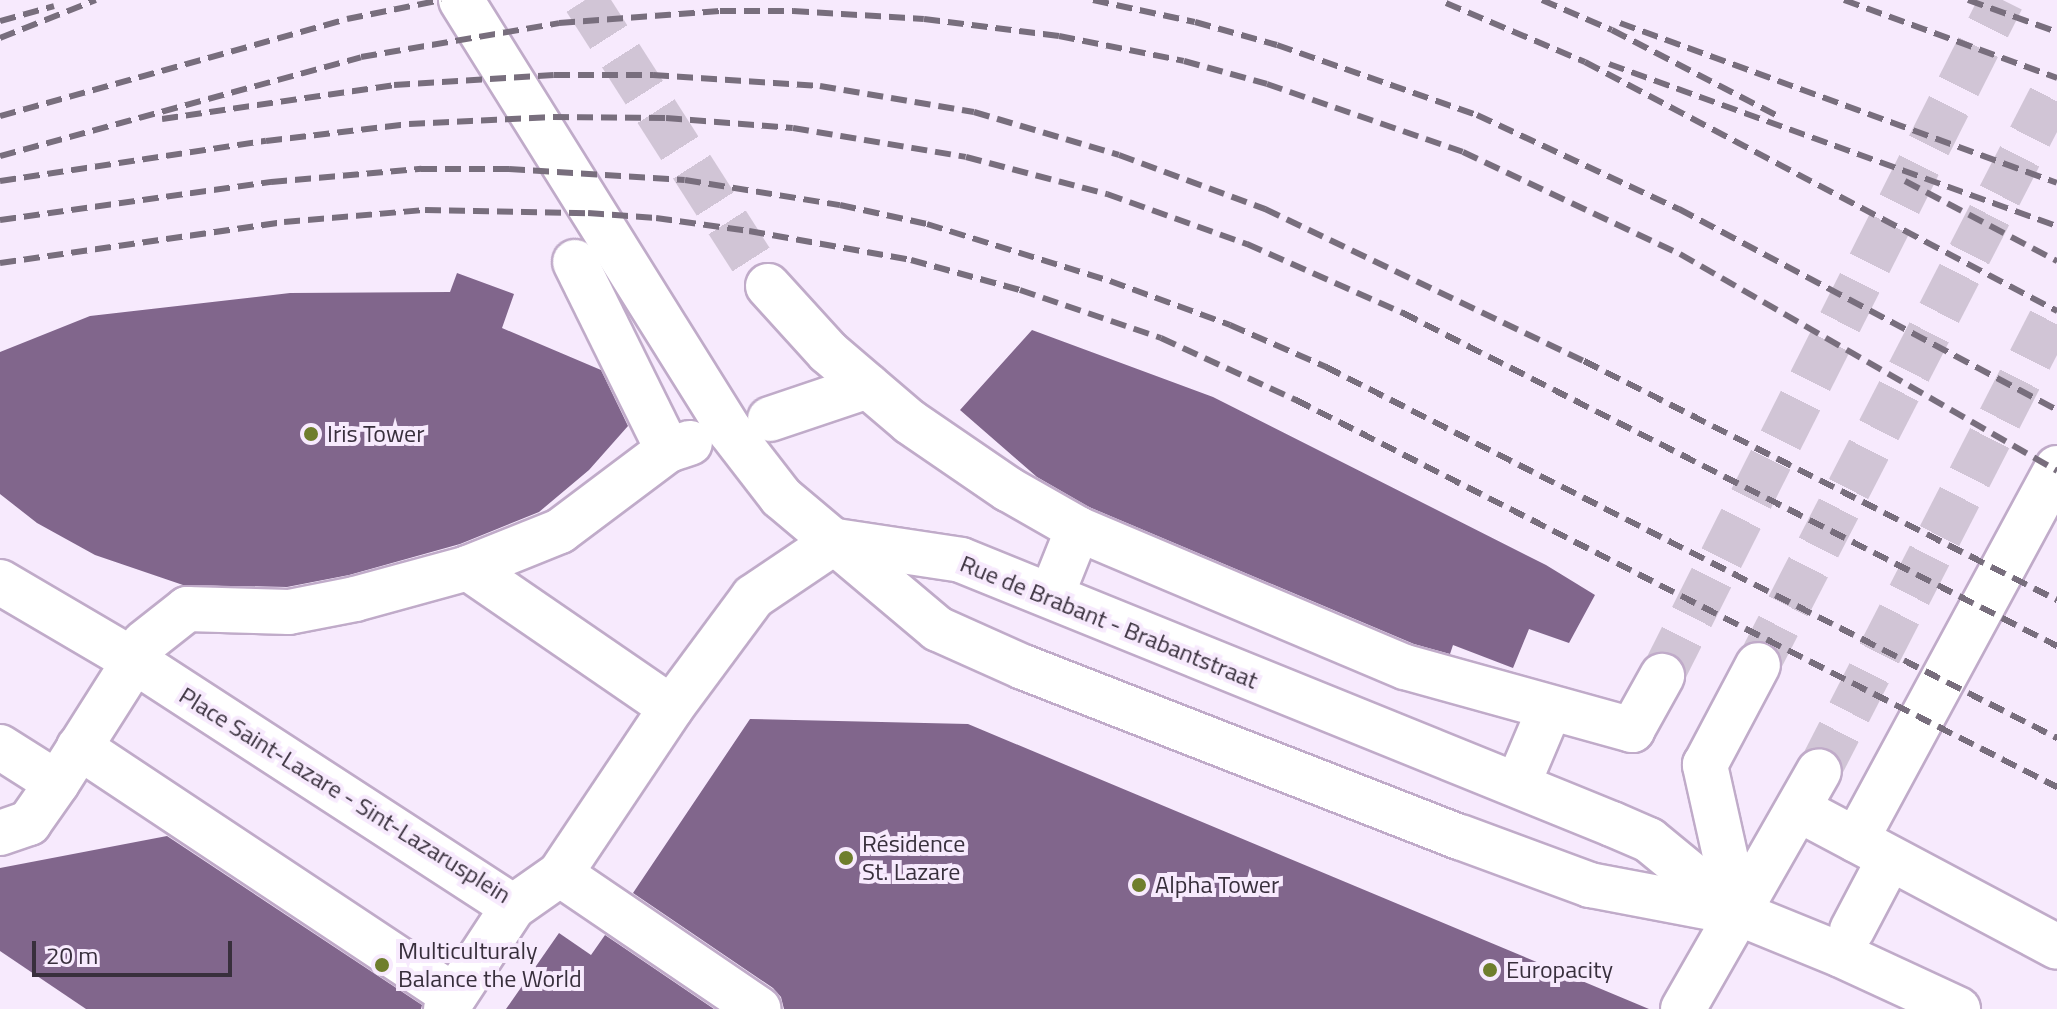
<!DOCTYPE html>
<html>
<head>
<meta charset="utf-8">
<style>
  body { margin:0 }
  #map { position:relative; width:2057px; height:1009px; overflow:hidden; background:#f7eafd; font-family:"Titillium Web",sans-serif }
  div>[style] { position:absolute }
  .building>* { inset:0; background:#81668c }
  .pedestrian-tunnel>* { height:44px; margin-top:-22px; transform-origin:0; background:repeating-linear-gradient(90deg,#d1c5d6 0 44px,transparent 0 66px) }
  .minor-tunnel>* { height:44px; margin-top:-22px; transform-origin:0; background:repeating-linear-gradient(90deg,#d1c5d6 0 44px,transparent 0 66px) }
  .tertiary-tunnel>* { height:44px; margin-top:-22px; transform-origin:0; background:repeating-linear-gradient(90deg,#d1c5d6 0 44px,transparent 0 66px) }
  .roads { filter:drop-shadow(2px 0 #c0abc9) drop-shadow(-2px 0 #c0abc9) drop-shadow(0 2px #c0abc9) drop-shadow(0 -2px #c0abc9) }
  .pedestrian>* { height:44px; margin:-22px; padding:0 22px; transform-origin:22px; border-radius:22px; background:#fff }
  .minor>* { height:44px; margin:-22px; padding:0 22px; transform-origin:22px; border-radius:22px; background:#fff }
  .tertiary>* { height:44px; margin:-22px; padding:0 22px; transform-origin:22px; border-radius:22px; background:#fff }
  .rail>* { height:6px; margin-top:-3px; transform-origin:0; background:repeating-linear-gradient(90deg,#786e7d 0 16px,transparent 0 24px) }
  .dots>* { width:22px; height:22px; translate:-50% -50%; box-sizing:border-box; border:4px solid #f7eafd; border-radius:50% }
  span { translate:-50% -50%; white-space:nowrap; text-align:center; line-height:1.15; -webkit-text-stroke:8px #f7eafd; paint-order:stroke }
  .poi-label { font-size:24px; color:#382f3c }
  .left { translate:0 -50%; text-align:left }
  .street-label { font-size:24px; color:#382f3c }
  .scale { position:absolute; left:32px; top:941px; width:200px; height:36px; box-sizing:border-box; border:4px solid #382f3c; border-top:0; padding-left:10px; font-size:24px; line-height:28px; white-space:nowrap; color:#382f3c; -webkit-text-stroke:6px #f7eafd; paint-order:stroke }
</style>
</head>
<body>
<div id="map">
  <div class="building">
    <i style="clip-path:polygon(457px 273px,514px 294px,502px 328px,601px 370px,628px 426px,589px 470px,539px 512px,460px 544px,349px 575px,287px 587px,183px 585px,95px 555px,37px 523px,0 494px,0 352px,90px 316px,290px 293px,450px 292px)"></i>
    <i style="clip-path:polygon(1032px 330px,1213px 397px,1546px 565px,1595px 595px,1569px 643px,1529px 629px,1513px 668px,1453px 645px,1450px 654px,1414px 644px,1089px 507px,1037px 477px,960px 410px)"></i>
    <i style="clip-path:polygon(750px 719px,968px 724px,1649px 1009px,784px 1009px,781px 997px,773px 988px,633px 893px)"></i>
    <i style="clip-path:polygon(167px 836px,422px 1005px,421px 1009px,86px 1009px,0 951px,0 868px)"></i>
    <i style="clip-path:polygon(559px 933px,591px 955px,605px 935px,714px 1009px,506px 1009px)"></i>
  </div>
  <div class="pedestrian-tunnel">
    <i style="left:585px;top:0;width:340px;rotate:57.4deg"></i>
  </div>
  <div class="minor-tunnel">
    <i style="left:1662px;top:676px;width:757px;rotate:-63.3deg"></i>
  </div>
  <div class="tertiary-tunnel">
    <i style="left:1758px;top:665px;width:653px;rotate:-62.77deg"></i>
    <i style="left:1819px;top:771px;width:521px;rotate:-62.85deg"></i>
  </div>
  <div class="roads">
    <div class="pedestrian">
      <i style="left:575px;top:262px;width:210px;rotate:63.7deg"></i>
      <i style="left:768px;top:286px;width:89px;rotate:47.7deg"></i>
      <i style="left:828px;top:352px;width:108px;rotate:40.5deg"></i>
      <i style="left:910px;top:422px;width:119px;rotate:34.4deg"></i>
      <i style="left:1008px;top:489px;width:81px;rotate:29.7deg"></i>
      <i style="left:1078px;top:529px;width:59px;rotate:111.8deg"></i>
      <i style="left:770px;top:419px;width:103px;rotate:-18.6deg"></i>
      <i style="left:1078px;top:529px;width:355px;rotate:22.9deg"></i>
      <i style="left:1405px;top:667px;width:236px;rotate:15.5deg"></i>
      <i style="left:468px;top:568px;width:228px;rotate:34.5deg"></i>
      <i style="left:144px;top:643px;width:55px;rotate:-38.3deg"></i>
      <i style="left:187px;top:609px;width:102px;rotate:1.7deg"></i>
      <i style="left:289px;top:612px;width:67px;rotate:-11.1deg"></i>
      <i style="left:355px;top:599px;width:117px;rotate:-15.3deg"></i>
      <i style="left:468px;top:568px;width:99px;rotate:-21.9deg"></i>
      <i style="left:560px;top:531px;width:135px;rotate:-36.9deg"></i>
      <i style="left:668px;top:450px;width:23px;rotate:-18deg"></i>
      <i style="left:0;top:747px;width:67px;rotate:32.3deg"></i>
      <i style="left:57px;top:783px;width:123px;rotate:-57.6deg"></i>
      <i style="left:79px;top:747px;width:433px;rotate:33.6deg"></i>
      <i style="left:1523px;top:772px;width:69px;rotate:-67.1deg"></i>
      <i style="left:1798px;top:809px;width:293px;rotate:28deg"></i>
      <i style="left:0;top:833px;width:31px;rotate:-19deg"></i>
      <i style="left:29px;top:823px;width:49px;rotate:-55deg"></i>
      <i style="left:1856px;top:840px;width:423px;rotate:-61.6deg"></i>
      <i style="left:1852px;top:930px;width:81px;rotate:-62.2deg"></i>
    </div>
    <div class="minor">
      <i style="left:461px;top:0;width:508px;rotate:58.03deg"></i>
      <i style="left:730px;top:431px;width:83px;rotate:52.3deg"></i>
      <i style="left:781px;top:497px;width:205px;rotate:40.1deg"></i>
      <i style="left:938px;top:629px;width:93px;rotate:24.1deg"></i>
      <i style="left:1023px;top:667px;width:469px;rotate:21.3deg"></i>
      <i style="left:1460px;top:837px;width:139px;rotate:20.3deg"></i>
      <i style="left:1590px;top:885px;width:151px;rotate:10.7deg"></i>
      <i style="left:1738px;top:913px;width:111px;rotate:22.2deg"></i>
      <i style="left:1841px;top:955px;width:129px;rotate:24.8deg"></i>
      <i style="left:836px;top:541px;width:126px;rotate:8.6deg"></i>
      <i style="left:961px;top:560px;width:702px;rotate:22.07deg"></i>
      <i style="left:1612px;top:824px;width:40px;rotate:23.4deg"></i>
      <i style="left:1649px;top:840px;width:109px;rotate:39.4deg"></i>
      <i style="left:0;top:582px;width:154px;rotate:30.4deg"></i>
      <i style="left:133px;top:660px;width:453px;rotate:33deg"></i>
      <i style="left:1632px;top:730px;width:62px;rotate:-60.9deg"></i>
      <i style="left:560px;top:874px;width:240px;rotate:34.2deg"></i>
      <i style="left:446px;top:1009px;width:122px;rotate:-56.7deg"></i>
      <i style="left:513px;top:907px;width:57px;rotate:-35.1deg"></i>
      <i style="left:560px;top:874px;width:200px;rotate:-56.2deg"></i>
      <i style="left:671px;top:708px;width:138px;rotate:-53.5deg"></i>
      <i style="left:753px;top:597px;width:100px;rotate:-34deg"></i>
      <i style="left:1683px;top:1009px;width:111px;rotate:-60.2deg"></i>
    </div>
    <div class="tertiary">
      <i style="left:1738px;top:913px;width:152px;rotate:-102.6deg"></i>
      <i style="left:1705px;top:765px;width:113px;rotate:-62.1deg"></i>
      <i style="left:1738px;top:913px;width:163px;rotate:-60.3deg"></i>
    </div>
  </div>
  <div class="rail">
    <i style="left:1093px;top:0;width:104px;rotate:12.2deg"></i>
    <i style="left:1195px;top:22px;width:85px;rotate:15.7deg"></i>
    <i style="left:1277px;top:45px;width:212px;rotate:19.3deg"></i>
    <i style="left:1477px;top:115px;width:223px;rotate:25deg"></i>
    <i style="left:1679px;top:209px;width:428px;rotate:28deg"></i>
    <i style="left:1542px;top:0;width:76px;rotate:23.2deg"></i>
    <i style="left:1612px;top:30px;width:189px;rotate:27.4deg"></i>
    <i style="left:1844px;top:0;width:227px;rotate:20.1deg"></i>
    <i style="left:1968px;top:0;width:95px;rotate:19.8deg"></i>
    <i style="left:1446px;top:3px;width:151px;rotate:23deg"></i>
    <i style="left:1585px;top:62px;width:534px;rotate:27.81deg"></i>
    <i style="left:0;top:21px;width:56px;rotate:-15.5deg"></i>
    <i style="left:1620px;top:23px;width:465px;rotate:20.1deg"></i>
    <i style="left:0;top:38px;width:103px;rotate:-21.6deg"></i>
    <i style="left:1609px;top:64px;width:476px;rotate:19.9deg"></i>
    <i style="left:0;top:116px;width:360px;rotate:-15.6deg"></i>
    <i style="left:347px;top:19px;width:96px;rotate:-11.4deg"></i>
    <i style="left:162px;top:119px;width:234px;rotate:-8.3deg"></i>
    <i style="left:394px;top:85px;width:160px;rotate:-3.6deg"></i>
    <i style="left:554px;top:75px;width:99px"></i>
    <i style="left:653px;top:75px;width:167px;rotate:3.8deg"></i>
    <i style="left:820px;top:86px;width:156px;rotate:9.6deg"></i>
    <i style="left:974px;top:112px;width:151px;rotate:16.5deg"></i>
    <i style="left:1119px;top:155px;width:156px;rotate:20.3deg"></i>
    <i style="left:1265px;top:209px;width:353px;rotate:25.5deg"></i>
    <i style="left:1584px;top:361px;width:530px;rotate:26.81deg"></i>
    <i style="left:0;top:156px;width:374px;rotate:-15.3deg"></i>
    <i style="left:361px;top:57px;width:201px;rotate:-9.7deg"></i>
    <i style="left:559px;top:23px;width:161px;rotate:-4.3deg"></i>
    <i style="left:720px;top:11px;width:73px"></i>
    <i style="left:793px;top:11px;width:131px;rotate:3.5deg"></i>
    <i style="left:924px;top:19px;width:136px;rotate:7.2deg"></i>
    <i style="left:1059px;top:36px;width:127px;rotate:11.3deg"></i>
    <i style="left:1184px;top:61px;width:86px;rotate:15.5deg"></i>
    <i style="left:1267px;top:84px;width:207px;rotate:19.1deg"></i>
    <i style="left:1463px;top:152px;width:240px;rotate:25.2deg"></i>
    <i style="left:1680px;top:254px;width:435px;rotate:29.9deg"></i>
    <i style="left:0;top:181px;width:269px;rotate:-8.6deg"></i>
    <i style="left:266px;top:141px;width:144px;rotate:-6.8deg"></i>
    <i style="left:409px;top:124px;width:144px;rotate:-2.8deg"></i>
    <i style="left:553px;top:117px;width:113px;rotate:0.5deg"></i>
    <i style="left:666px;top:118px;width:127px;rotate:4.5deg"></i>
    <i style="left:793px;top:128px;width:175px;rotate:9.5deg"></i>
    <i style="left:966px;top:157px;width:146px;rotate:14.7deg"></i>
    <i style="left:1107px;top:194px;width:149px;rotate:19.7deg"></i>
    <i style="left:1247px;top:244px;width:171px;rotate:23.9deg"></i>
    <i style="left:1403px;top:313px;width:734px;rotate:26.98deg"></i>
    <i style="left:1905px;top:181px;width:172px;rotate:27.8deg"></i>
    <i style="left:0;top:220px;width:274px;rotate:-8deg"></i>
    <i style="left:271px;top:182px;width:151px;rotate:-5deg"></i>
    <i style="left:421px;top:169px;width:88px"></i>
    <i style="left:509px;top:169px;width:176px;rotate:3.6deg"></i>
    <i style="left:685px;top:180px;width:157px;rotate:9.2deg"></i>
    <i style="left:840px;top:205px;width:89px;rotate:12.3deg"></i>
    <i style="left:927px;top:224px;width:192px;rotate:17.3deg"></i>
    <i style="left:1110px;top:281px;width:128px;rotate:20.1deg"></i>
    <i style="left:1230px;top:325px;width:105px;rotate:23.6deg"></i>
    <i style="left:1326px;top:367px;width:820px;rotate:26.91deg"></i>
    <i style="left:0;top:263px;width:287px;rotate:-8.2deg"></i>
    <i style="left:284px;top:222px;width:142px;rotate:-4.9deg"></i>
    <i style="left:425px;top:210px;width:163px;rotate:1.1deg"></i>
    <i style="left:588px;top:213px;width:68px;rotate:4.2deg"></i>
    <i style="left:656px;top:218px;width:94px;rotate:8deg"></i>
    <i style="left:749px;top:231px;width:165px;rotate:10.1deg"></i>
    <i style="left:911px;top:260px;width:113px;rotate:15.4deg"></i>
    <i style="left:1020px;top:290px;width:149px;rotate:18.8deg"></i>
    <i style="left:1161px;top:338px;width:149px;rotate:24.7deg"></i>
    <i style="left:1296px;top:400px;width:854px;rotate:26.96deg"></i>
  </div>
  <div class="dots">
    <i style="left:311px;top:434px;background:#6f7e2d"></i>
    <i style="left:846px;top:858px;background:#6f7e2d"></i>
    <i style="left:1139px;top:885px;background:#6f7e2d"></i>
    <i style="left:382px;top:965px;background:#6f7e2d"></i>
    <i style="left:1490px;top:970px;background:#6f7e2d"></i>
  </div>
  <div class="poi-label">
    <span class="left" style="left:327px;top:434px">Iris Tower</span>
    <span class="left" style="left:862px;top:858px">Résidence<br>St. Lazare</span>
    <span class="left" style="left:1155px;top:885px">Alpha Tower</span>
    <span class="left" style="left:398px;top:965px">Multiculturaly<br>Balance the World</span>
    <span class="left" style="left:1506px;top:970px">Europacity</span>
  </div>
  <div class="street-label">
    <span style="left:1109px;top:622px;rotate:22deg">Rue de Brabant - Brabantstraat</span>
    <span style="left:345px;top:795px;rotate:32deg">Place Saint-Lazare - Sint-Lazarusplein</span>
  </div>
  <div class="scale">20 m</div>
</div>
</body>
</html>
